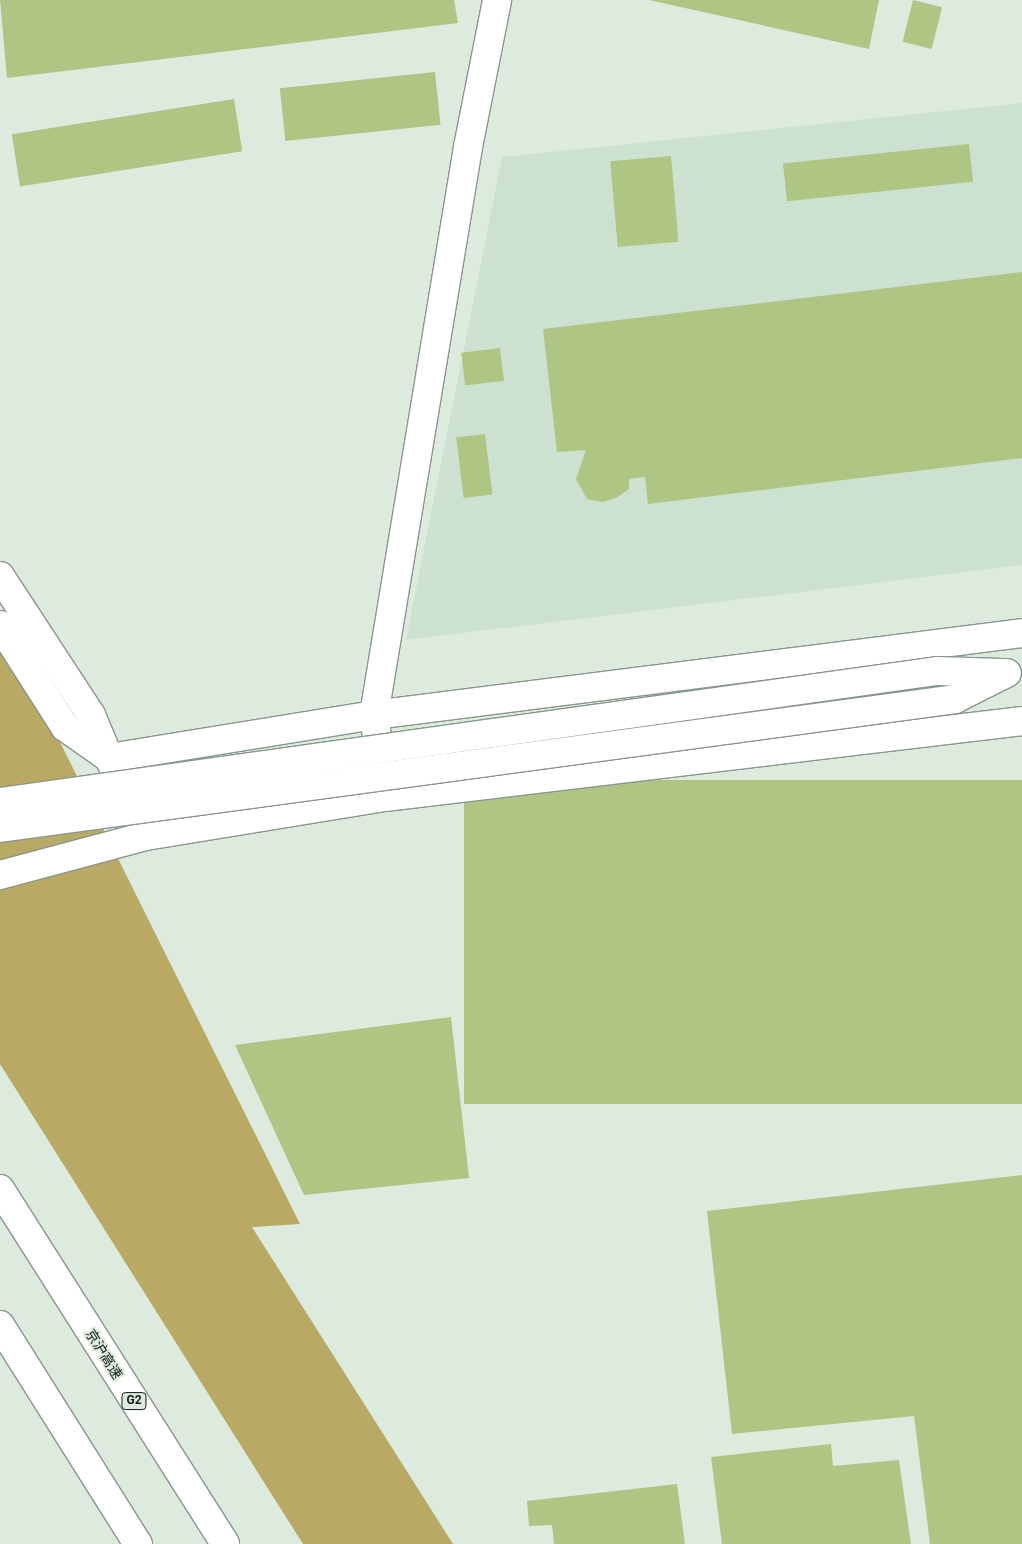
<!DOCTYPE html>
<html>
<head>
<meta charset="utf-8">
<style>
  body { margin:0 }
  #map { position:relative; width:1022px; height:1544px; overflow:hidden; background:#ddebdf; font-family:Roboto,"Noto Sans SC",sans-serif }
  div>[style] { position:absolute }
  .built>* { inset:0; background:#cce1cf }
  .forest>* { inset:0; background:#b8aa64 }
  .building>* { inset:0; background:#afc583; transform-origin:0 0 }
  .roads { filter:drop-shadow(1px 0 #89968b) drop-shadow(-1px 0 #89968b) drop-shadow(0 1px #89968b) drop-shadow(0 -1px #89968b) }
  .minor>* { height:28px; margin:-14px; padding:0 14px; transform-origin:14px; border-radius:14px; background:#fff }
  .major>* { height:28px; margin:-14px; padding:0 14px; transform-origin:14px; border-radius:14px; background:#fff }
  .highway>* { height:28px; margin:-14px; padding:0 14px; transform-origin:14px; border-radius:14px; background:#fff }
  .bridges { filter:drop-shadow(1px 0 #89968b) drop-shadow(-1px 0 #89968b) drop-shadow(0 1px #89968b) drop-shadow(0 -1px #89968b) }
  .major-bridge>* { height:28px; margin:-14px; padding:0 14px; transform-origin:14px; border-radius:14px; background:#fff }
  span { translate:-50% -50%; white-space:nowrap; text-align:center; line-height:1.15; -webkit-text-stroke:4px #ddebdf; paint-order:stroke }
  .shield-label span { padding:1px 4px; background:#ddebdf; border:1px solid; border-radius:4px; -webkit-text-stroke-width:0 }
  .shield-label { font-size:12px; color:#141915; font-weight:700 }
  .street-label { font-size:14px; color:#141915 }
</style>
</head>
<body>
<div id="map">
  <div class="built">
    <i style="clip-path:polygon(1022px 103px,1022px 565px,406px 640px,502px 157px)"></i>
  </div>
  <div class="forest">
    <i style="clip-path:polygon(0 650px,59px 740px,300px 1224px,252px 1227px,453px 1544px,303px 1544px,0 1064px)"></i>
  </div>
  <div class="building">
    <i style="clip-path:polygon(0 0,454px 0,458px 23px,7px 78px)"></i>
    <i style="clip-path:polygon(649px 0,879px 0,869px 49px)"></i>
    <i style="left:913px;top:0;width:30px;height:43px;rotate:14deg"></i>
    <i style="left:435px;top:72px;width:53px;height:156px;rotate:84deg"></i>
    <i style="left:234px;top:99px;width:53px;height:225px;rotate:81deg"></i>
    <i style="left:969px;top:144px;width:38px;height:187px;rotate:84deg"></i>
    <i style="left:671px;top:156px;width:86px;height:61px;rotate:85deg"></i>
    <i style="clip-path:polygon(1022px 272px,1022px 458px,648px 504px,645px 477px,629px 479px,629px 489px,616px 498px,603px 502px,587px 499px,576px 479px,586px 450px,557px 452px,543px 329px)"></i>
    <i style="left:500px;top:348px;width:33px;height:39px;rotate:83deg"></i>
    <i style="left:485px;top:434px;width:61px;height:29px;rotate:83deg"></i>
    <i style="left:1022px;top:780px;width:324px;height:558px;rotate:90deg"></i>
    <i style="clip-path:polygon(451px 1017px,469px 1178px,304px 1195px,235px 1045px)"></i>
    <i style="clip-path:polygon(1022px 1175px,1022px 1544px,930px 1544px,914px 1416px,732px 1434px,707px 1211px)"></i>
    <i style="clip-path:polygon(831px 1444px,833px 1466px,899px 1460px,911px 1544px,722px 1544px,711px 1457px)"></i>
    <i style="clip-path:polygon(677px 1484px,685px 1544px,554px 1544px,552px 1525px,529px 1526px,527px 1501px)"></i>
  </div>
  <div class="roads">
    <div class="minor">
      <i style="left:0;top:576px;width:166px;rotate:56.8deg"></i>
      <i style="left:91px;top:715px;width:47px;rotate:67.3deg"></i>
      <i style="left:0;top:625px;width:121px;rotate:57.5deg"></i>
      <i style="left:65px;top:727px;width:54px;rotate:35.2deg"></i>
      <i style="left:382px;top:772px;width:58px;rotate:-98deg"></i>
      <i style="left:374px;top:715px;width:576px;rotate:-80.6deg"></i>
      <i style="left:468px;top:147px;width:150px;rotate:-78.8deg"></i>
    </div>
    <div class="major">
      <i style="left:131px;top:806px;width:53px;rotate:-114.6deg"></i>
      <i style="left:109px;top:758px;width:268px;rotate:-9.2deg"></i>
      <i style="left:374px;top:715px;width:653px;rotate:-7.21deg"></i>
      <i style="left:0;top:875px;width:151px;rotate:-15deg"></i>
      <i style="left:146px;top:836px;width:242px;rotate:-9.3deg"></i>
      <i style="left:385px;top:797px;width:642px;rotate:-6.8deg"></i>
    </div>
    <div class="highway">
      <i style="left:0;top:1189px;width:420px;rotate:57.6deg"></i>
      <i style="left:0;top:1325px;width:259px;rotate:57.8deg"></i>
    </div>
  </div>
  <div class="bridges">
    <div class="major-bridge">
      <i style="left:0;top:802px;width:946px;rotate:-7.96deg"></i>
      <i style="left:937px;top:671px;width:66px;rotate:1.7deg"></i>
      <i style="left:0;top:828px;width:964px;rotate:-7.69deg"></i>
      <i style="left:955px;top:699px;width:58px;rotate:-26.6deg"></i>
    </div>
  </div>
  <div class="shield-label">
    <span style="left:134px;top:1401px">G2</span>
  </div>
  <div class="street-label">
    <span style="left:104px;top:1354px;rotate:58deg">京沪高速</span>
  </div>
</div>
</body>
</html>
